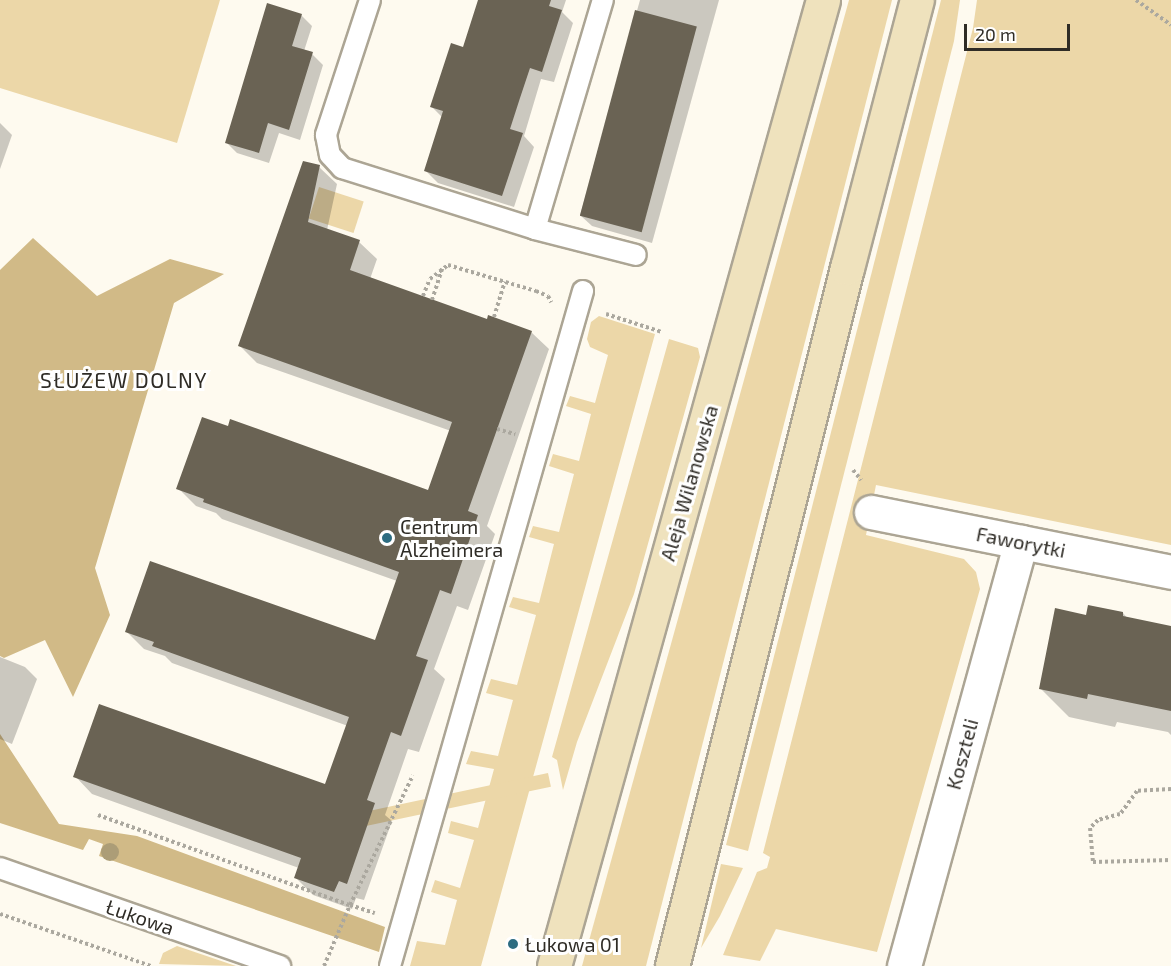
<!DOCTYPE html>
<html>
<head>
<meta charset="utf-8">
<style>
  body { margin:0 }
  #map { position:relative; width:1171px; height:966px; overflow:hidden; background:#fefaef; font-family:"Exo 2",sans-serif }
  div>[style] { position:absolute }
  .green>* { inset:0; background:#ecd7a8; transform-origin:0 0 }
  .forest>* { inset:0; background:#d1ba87 }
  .shadow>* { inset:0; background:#0003 }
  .building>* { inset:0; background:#6a6354; transform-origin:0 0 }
  .path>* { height:4px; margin-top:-2px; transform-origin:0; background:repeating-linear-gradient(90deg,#aba89f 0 3px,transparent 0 6px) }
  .roads { filter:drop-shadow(2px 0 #aca594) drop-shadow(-2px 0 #aca594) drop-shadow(0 2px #aca594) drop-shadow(0 -2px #aca594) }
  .service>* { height:20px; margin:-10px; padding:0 10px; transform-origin:10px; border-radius:10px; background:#fff }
  .minor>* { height:33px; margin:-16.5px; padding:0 16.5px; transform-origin:16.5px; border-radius:16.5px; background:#fff }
  .secondary>* { height:33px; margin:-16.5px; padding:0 16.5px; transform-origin:16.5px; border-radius:16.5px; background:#efe2bd }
  .trees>* { width:18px; height:18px; margin:-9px; border-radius:50%; background:#ac9d77 }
  .dots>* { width:16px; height:16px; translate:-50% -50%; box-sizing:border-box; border:3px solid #fff; border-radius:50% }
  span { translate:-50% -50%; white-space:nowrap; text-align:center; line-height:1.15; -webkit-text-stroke:6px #fff; paint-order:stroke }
  .street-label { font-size:20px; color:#2f2c26 }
  .poi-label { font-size:20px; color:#2f2c26 }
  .left { translate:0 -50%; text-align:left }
  .neighbourhood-label { font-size:21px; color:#2f2c26; letter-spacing:1.5px }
  .scale { position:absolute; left:964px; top:24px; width:106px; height:27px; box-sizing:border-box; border:3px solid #2f2c26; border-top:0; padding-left:8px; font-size:18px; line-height:21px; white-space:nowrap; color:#2f2c26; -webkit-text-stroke:4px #fff; paint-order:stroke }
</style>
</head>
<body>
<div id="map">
  <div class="green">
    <i style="clip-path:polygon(220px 0,177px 143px,0 88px,0 0)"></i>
    <i style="clip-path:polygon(849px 0,892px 0,646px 966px,582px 966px)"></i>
    <i style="clip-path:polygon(941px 0,960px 0,954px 41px,748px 851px,726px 845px)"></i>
    <i style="clip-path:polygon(977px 0,1171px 0,1171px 545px,876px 485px,866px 535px,964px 559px,976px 572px,980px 589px,877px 952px,776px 929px,760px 961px,723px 955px,757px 872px,767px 868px,770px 857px,763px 853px,973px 28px)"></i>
    <i style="left:319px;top:187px;width:47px;height:33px;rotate:18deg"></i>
    <i style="clip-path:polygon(599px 316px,655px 334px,481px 966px,410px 966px,417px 941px,445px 945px,457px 900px,431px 892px,435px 880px,460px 888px,474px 840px,448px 833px,451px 821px,478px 828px,494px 769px,466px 764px,471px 751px,498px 756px,513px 700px,486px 693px,491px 679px,517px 685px,536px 615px,509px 607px,513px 597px,539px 603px,554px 544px,529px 537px,533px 526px,559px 532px,574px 474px,549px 466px,553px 454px,579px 461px,591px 414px,566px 406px,570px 396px,595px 403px,608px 355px,590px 347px,587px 339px,591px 322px)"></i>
    <i style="clip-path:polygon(669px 339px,698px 348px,700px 357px,634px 594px,577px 742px,563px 790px,557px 760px,552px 757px)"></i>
    <i style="left:548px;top:773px;width:14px;height:200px;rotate:78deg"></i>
    <i style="clip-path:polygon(721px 864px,743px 868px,720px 916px,701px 948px)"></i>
    <i style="clip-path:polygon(177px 946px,236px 966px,159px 964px,163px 953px)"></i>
  </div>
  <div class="forest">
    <i style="clip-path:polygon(33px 238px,97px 296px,170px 259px,224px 274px,174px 303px,95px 568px,110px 615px,73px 697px,45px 640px,4px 658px,0 656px,0 270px)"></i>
    <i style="clip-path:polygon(0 734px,59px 824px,137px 836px,385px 927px,379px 952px,99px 856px,103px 844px,89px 839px,83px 850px,0 823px)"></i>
  </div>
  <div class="shadow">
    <i style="clip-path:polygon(480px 0,566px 0,562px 12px,573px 23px,554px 82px,541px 79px,524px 136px,534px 147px,514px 207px,438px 183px,426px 171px,442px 117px,432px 107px,464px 49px)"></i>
    <i style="clip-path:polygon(640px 0,719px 0,652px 243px,592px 226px,580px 215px)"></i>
    <i style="clip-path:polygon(301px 15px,312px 26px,304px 51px,312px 54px,323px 65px,300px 140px,279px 133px,269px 163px,237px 153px,226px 142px)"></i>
    <i style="clip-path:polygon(0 123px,12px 135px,0 169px)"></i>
    <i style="clip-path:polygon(319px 167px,337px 184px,327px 230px,359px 242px,377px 259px,370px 279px,489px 321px,531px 332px,549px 349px,487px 526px,495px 534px,468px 610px,457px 606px,434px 669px,445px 679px,419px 752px,408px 749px,385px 815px,392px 821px,364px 900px,356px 898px,352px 909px,313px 895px,295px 877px,299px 868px,92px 794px,75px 776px,326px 786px,348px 726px,172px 663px,165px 656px,144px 649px,126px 631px,375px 642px,397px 581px,222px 519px,216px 513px,196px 506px,178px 488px,429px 492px,451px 431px,257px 363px,239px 345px)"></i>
    <i style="clip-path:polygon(1123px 613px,1128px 619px,1171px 628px,1171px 735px,1168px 732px,1117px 722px,1115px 727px,1069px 717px,1040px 688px,1087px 617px)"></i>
    <i style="clip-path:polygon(0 657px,25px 667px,37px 679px,12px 744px,0 739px)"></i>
  </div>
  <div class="building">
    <i style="clip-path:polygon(478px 0,551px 0,549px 6px,562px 10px,542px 72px,530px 68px,520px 98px,510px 129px,523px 133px,502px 196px,424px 171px,443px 111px,430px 107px,451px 43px,463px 47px)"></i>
    <i style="clip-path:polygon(267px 3px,302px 14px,292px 46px,313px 52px,289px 130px,268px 123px,259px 153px,225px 143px)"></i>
    <i style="left:635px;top:10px;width:64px;height:213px;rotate:15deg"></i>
    <i style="clip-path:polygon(303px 161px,320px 165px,308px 222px,360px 240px,350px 270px,487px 319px,488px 315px,532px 331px,468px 511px,478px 515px,451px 594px,440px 590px,416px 656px,428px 660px,401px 736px,391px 732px,367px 800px,375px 803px,347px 884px,339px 881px,334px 892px,294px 878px,301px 858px,73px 777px,99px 704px,325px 784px,349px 717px,152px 646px,154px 642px,125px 632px,150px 561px,375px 640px,399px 572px,203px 502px,204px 499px,176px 489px,202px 417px,228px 426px,230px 419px,428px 490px,452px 422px,238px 346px)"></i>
    <i style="clip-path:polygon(1088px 605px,1123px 612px,1123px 616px,1171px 626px,1171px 711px,1088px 694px,1087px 699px,1039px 689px,1055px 608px,1086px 615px)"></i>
  </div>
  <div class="path">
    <i style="left:1136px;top:0;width:43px;rotate:35.5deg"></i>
    <i style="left:423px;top:296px;width:18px;rotate:-68deg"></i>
    <i style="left:430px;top:279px;width:23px;rotate:-38deg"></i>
    <i style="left:448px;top:265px;width:92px;rotate:16.5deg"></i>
    <i style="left:536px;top:291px;width:13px;rotate:23deg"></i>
    <i style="left:548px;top:296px;width:7px;rotate:63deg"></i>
    <i style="left:432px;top:300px;width:33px;rotate:-72deg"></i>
    <i style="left:606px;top:314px;width:59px;rotate:17.8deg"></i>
    <i style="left:494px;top:317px;width:37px;rotate:-73deg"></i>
    <i style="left:497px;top:429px;width:19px;rotate:16deg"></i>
    <i style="left:853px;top:470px;width:13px;rotate:51deg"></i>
    <i style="left:1171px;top:789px;width:34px;rotate:177deg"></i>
    <i style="left:1137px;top:791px;width:29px;rotate:126deg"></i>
    <i style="left:1120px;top:814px;width:23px;rotate:165deg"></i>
    <i style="left:1098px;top:820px;width:11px;rotate:135deg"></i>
    <i style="left:1090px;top:828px;width:34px;rotate:85deg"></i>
    <i style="left:1093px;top:862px;width:78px;rotate:-1.5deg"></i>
    <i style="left:98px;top:815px;width:268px;rotate:19.7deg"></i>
    <i style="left:350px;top:905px;width:144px;rotate:-64.1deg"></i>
    <i style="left:0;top:914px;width:160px;rotate:19deg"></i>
    <i style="left:324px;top:966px;width:66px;rotate:-66.9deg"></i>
    <i style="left:350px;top:905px;width:26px;rotate:18deg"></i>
  </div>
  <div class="roads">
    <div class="service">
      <i style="left:370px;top:0;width:142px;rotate:108.1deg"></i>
      <i style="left:326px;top:135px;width:20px;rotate:79deg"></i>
      <i style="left:330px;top:155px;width:18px;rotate:47deg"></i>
      <i style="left:342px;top:168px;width:202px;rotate:17.5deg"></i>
      <i style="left:535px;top:229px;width:239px;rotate:-73.5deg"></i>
      <i style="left:535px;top:229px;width:104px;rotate:14.4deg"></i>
      <i style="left:0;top:868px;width:297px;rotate:19.3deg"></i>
      <i style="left:390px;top:966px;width:702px;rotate:-74.04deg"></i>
    </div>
    <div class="minor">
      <i style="left:871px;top:512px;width:306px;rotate:11.3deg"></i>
      <i style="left:904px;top:966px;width:440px;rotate:-74.6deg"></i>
    </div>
    <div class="secondary">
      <i style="left:554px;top:966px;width:1003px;rotate:-74.44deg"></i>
      <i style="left:672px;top:966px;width:720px;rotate:-75.93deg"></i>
      <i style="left:847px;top:268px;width:277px;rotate:-75.4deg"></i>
    </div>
  </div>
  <div class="trees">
    <i style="left:110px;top:852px"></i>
  </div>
  <div class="dots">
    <i style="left:387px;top:538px;background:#2d6c81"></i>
    <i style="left:513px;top:944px;background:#2d6c81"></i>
  </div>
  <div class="street-label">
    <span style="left:689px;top:483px;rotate:-74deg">Aleja Wilanowska</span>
    <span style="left:1021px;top:542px;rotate:11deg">Faworytki</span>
    <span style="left:962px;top:754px;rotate:-75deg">Koszteli</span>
    <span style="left:140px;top:917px;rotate:19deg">Łukowa</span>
  </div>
  <div class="poi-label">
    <span class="left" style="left:400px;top:538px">Centrum<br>Alzheimera</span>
    <span class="left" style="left:525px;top:944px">Łukowa 01</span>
  </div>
  <div class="neighbourhood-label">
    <span style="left:124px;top:380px">SŁUŻEW DOLNY</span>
  </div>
  <div class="scale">20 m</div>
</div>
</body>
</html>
